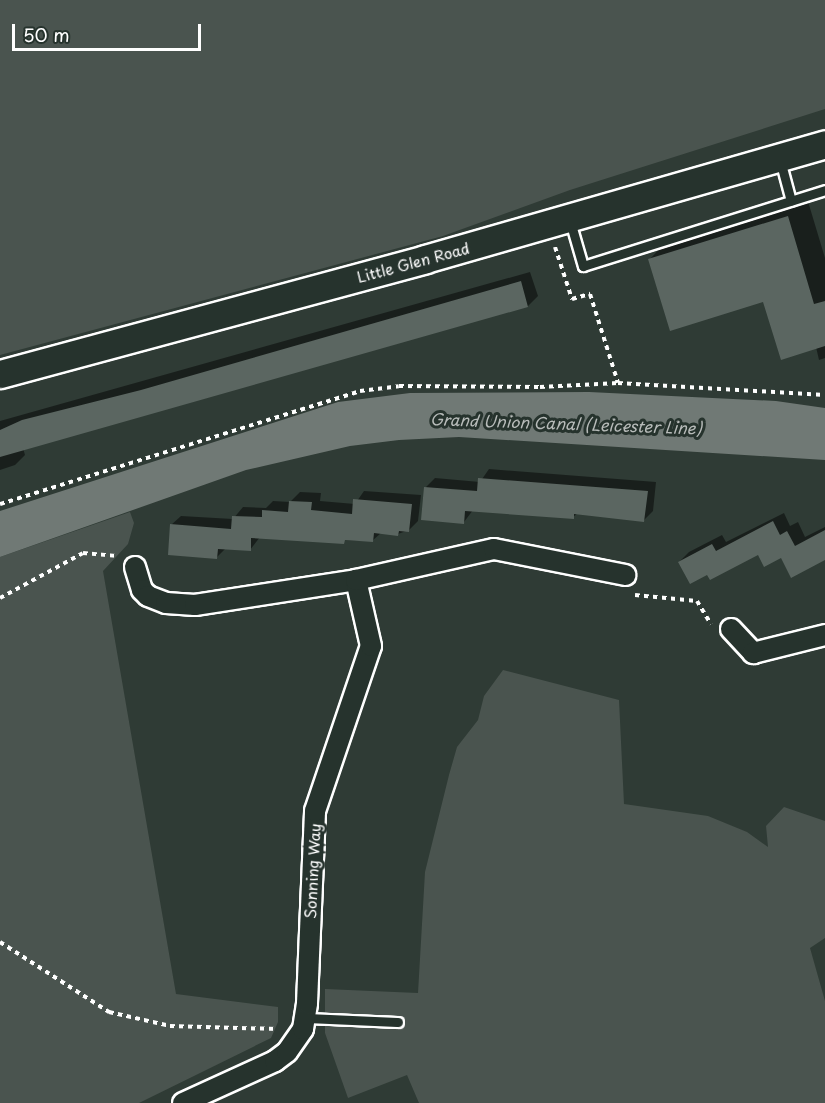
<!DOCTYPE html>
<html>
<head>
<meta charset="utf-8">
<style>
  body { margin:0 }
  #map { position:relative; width:825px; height:1103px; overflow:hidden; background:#2f3b35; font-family:"Playpen Sans",sans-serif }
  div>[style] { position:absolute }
  .green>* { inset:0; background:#4a544f }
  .water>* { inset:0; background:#707975 }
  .shadow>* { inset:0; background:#0007 }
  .building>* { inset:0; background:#5b6661 }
  .path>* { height:4px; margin-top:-2px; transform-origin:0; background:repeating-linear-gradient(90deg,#fff 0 4.5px,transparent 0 9px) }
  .roads { filter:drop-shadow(2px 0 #fff) drop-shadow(-2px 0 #fff) drop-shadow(0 2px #fff) drop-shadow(0 -2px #fff) }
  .lane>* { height:9px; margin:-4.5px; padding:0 4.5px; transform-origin:4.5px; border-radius:4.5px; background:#26332d }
  .street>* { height:20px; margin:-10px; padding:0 10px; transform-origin:10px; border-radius:10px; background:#26332d }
  .secondary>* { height:27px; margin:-13.5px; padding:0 13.5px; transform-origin:13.5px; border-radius:13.5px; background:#26332d }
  span { translate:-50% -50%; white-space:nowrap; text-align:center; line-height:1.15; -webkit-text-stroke:6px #26332d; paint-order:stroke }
  .street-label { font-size:15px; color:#fff }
  .water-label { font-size:16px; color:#b8bcba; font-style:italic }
  .scale { position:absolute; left:12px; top:24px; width:189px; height:27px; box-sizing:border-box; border:3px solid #fff; border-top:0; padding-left:8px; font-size:18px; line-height:21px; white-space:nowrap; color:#fff; -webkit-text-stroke:4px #26332d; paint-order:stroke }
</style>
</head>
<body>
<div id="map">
  <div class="green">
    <i style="clip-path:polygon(0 0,825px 0,825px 109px,570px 190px,443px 236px,0 355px)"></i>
    <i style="clip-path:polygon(130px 512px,134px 523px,128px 544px,103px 571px,176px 994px,278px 1007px,278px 1022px,271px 1038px,139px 1103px,0 1103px,0 557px)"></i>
    <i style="clip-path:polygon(503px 670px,619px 700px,624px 804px,708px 816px,747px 832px,768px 847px,766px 826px,784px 807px,825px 821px,825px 938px,810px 948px,825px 1001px,825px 1103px,419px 1103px,407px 1075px,348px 1098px,325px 1033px,325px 989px,418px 993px,425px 872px,449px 775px,457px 747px,478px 720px,484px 696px)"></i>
  </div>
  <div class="water">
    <i style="clip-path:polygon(589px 392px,776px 401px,825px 408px,825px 460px,459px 437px,399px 440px,350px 446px,246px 470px,0 557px,0 511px,338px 402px,410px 393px)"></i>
  </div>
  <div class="shadow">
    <i style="clip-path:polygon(807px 198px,825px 258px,825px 358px,819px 360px,816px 347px,764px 301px,649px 260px,668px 240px)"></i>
    <i style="clip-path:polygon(530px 272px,538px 296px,528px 306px,23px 448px,25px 455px,15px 465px,0 470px,0 421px)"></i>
    <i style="clip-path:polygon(489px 469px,656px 482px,653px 511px,643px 521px,578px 513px,573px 517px,473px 510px,464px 522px,426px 487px,435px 478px,480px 482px)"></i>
    <i style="clip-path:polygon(364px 491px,421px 495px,418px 521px,409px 530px,398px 534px,381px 533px,372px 541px,260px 537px,250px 550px,226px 548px,217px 557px,171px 525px,181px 516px,233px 519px,243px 507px,266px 508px,273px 501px,290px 502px,300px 492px,321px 493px,320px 501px,355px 504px)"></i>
    <i style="clip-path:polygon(784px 513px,790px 526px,798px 522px,805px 537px,825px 527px,825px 559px,759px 553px,708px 573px,679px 562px,689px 552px,722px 535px,726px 542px)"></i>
  </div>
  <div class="building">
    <i style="clip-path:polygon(788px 216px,814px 304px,825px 301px,825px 346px,781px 360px,763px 302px,670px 331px,648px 259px)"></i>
    <i style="clip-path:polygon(521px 281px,528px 307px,0 457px,0 430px,22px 420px,141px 390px)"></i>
    <i style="clip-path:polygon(478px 478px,648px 491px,644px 522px,574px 514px,574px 519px,465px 511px,464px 524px,421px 520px,424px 487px,477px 491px)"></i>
    <i style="clip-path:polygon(353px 499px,412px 504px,409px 532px,399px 531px,398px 536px,374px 533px,373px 542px,345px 540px,344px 544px,251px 538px,251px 551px,218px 549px,217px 559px,168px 555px,170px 524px,231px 529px,232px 516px,262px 517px,262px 510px,288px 512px,289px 501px,312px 502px,311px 510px,352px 514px)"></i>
    <i style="clip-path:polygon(773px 521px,780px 535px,787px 531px,795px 546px,825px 530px,825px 560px,791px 578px,781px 558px,764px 567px,758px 555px,710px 580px,707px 575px,690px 584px,678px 562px,712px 544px,716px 551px)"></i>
  </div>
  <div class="path">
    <i style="left:555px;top:247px;width:55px;rotate:71.9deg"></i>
    <i style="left:572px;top:299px;width:19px;rotate:-16deg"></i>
    <i style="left:590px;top:294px;width:93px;rotate:72.5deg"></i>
    <i style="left:0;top:504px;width:377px;rotate:-17.4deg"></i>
    <i style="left:360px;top:391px;width:39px;rotate:-7deg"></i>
    <i style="left:399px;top:386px;width:141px;rotate:0.4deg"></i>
    <i style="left:540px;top:387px;width:78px;rotate:-2.9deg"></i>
    <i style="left:618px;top:383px;width:207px;rotate:3.3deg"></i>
    <i style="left:635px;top:595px;width:62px;rotate:5.5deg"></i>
    <i style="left:697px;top:601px;width:27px;rotate:59deg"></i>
    <i style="left:0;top:598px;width:94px;rotate:-28.5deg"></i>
    <i style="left:83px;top:553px;width:33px;rotate:5deg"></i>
    <i style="left:0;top:942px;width:130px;rotate:32.7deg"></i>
    <i style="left:109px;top:1012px;width:63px;rotate:12.9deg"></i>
    <i style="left:170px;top:1026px;width:108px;rotate:1.6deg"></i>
  </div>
  <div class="roads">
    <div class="lane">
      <i style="left:780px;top:160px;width:42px;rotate:75deg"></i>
      <i style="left:570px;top:221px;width:47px;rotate:73.9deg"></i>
      <i style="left:583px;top:266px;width:254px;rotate:-17.4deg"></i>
      <i style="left:306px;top:1018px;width:92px;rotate:2.5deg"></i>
    </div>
    <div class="street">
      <i style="left:135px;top:567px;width:24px;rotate:73deg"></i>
      <i style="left:142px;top:590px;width:8px;rotate:45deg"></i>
      <i style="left:148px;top:596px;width:19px;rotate:21deg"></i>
      <i style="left:166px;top:603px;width:29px;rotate:4deg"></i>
      <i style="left:195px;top:605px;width:163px;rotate:-8.8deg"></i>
      <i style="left:731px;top:629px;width:33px;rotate:47deg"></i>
      <i style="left:753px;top:653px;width:74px;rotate:-14deg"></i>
      <i style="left:183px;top:1103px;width:101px;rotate:-24.5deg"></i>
      <i style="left:275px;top:1061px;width:15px;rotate:-37deg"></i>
      <i style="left:287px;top:1052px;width:28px;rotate:-55deg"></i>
      <i style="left:303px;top:1029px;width:26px;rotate:-81deg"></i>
      <i style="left:307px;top:1003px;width:192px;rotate:-87.6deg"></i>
      <i style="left:315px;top:811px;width:174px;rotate:-71.3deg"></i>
      <i style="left:371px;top:646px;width:68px;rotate:-102.8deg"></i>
      <i style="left:356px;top:580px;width:141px;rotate:-12.7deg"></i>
      <i style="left:494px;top:549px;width:134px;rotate:11.2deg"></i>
    </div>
    <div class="secondary">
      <i style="left:0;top:374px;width:440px;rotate:-15.1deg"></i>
      <i style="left:425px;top:259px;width:416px;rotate:-16deg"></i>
    </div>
  </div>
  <div class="street-label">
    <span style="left:413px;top:262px;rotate:-15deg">Little Glen Road</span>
    <span style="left:312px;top:871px;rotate:-87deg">Sonning Way</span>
  </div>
  <div class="water-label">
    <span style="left:566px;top:423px;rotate:2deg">Grand Union Canal (Leicester Line)</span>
  </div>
  <div class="scale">50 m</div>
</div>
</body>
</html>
